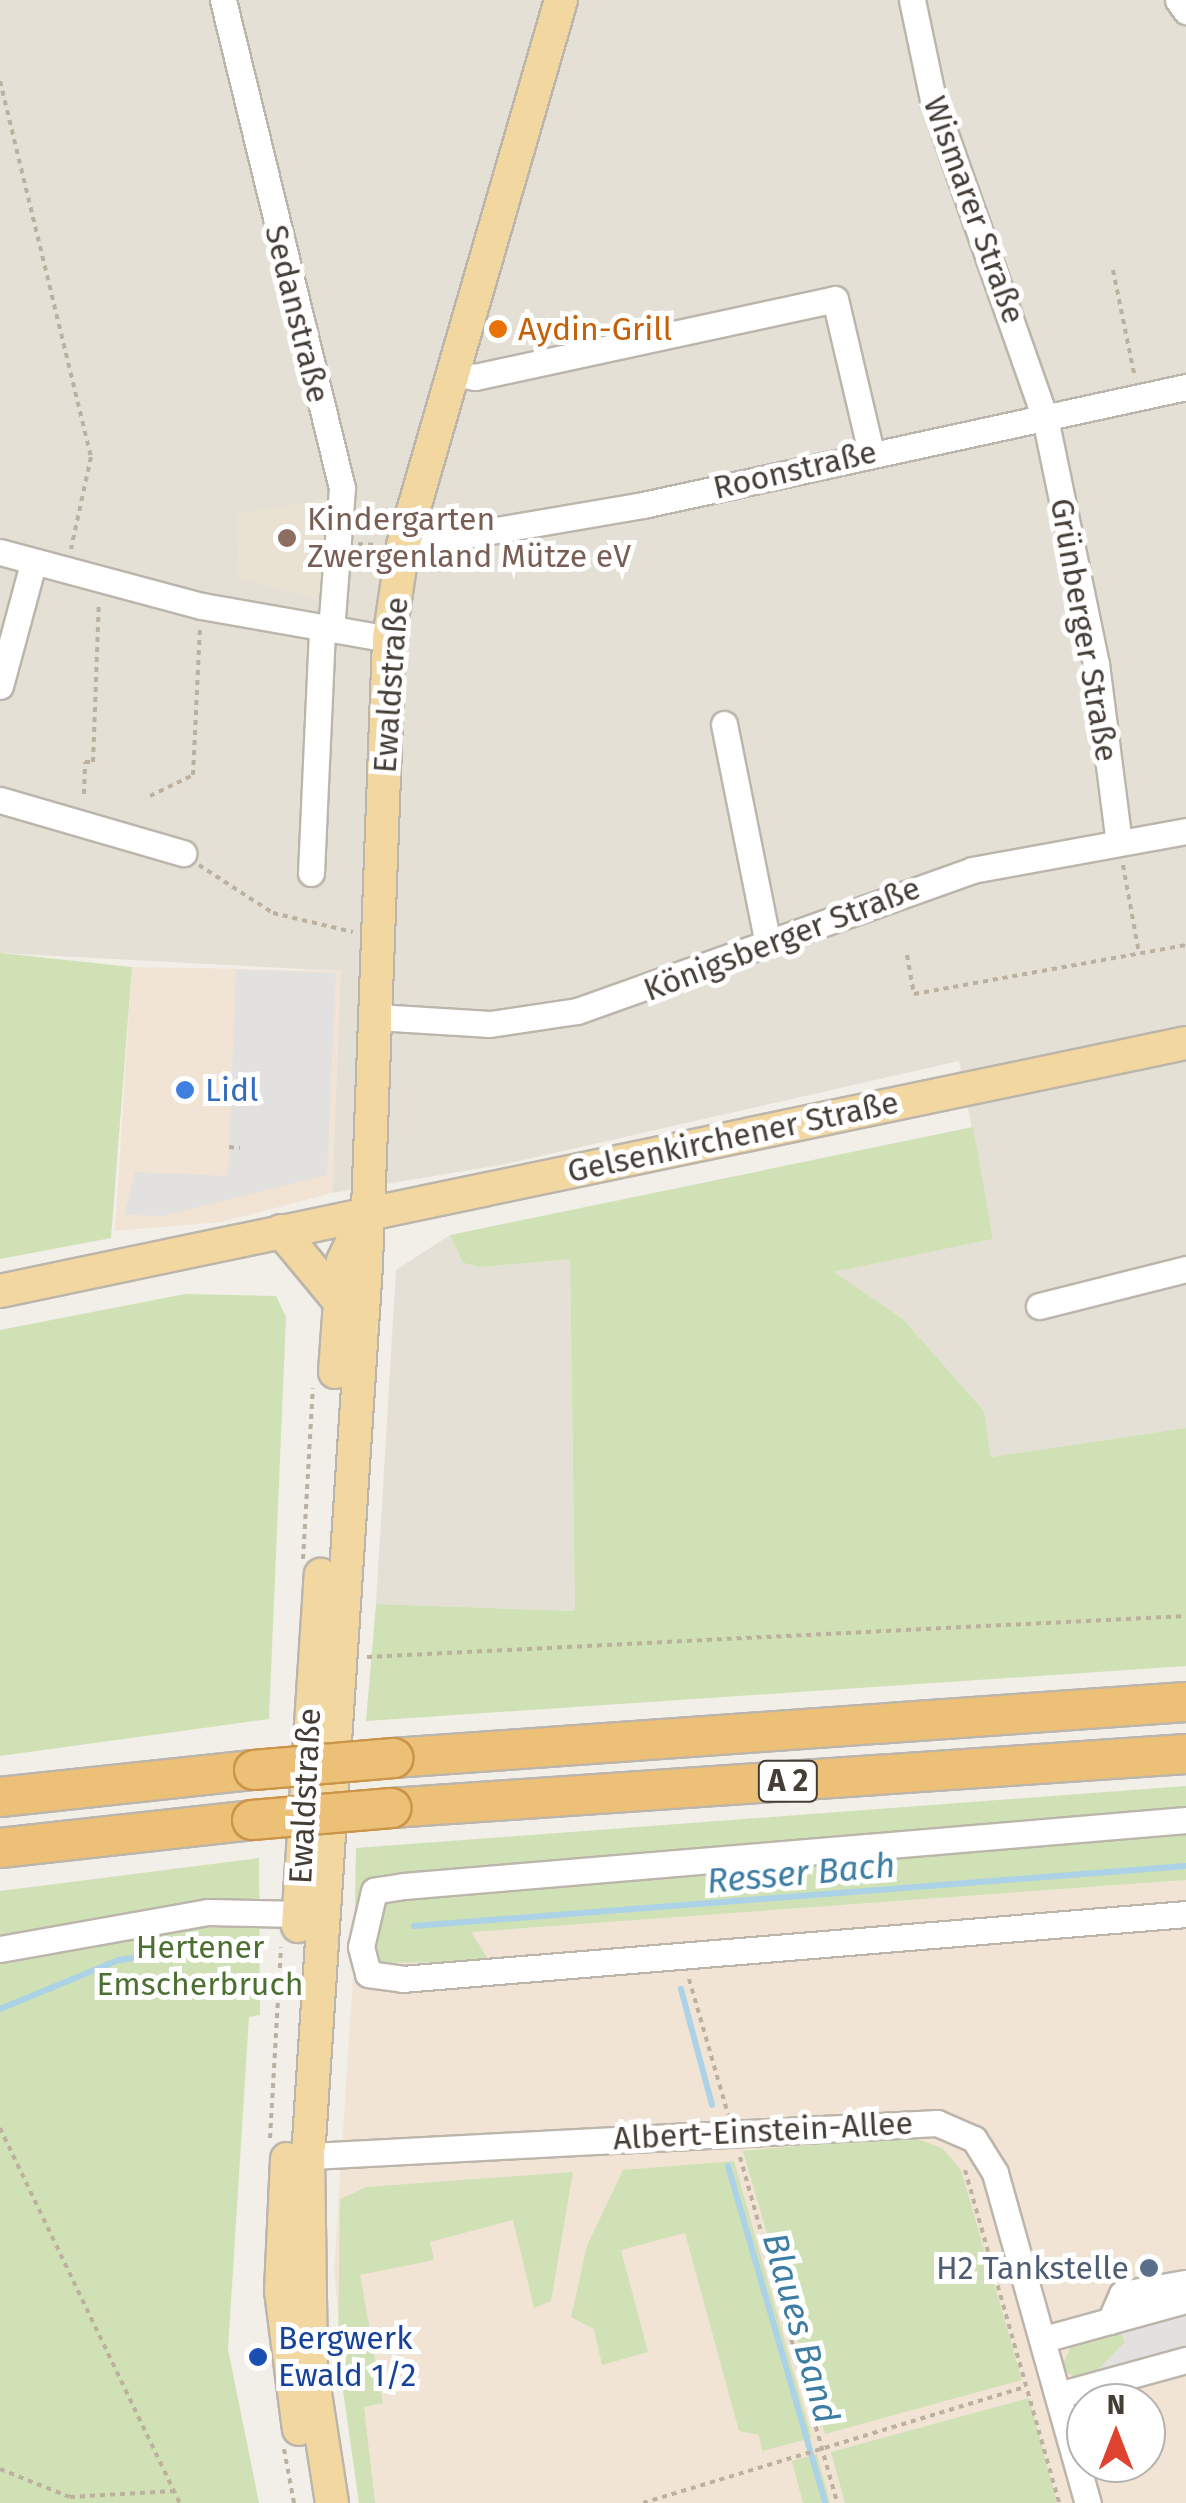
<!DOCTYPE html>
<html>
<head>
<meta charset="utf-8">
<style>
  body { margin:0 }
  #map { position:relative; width:1186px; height:2503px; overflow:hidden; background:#f2eee8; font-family:"Fira Sans",sans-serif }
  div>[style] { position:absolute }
  .residential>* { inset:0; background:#e5e0d6 }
  .commercial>* { inset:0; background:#f1e4d5 }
  .education>* { inset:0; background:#e9e2d3 }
  .green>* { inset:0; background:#cfe1b5 }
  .parking>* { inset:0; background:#e3e1df }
  .stream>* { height:6px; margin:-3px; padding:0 3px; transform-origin:3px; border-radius:3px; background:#abd2e7 }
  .path>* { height:4px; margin-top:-2px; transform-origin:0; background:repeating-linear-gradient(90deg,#bcb09e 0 5px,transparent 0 10px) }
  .roads { filter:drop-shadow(2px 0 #bcb5ab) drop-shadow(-2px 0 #bcb5ab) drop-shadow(0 2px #bcb5ab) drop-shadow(0 -2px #bcb5ab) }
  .minor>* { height:25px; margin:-12.5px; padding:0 12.5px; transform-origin:12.5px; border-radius:12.5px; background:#fff }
  .major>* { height:32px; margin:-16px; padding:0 16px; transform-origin:16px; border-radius:16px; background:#f2d7a0 }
  .highway>* { height:38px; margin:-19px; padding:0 19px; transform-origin:19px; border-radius:19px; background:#edc078 }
  .bridges { filter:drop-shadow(2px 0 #ca9549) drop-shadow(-2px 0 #ca9549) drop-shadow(0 2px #ca9549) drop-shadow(0 -2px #ca9549) }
  .highway-bridge>* { height:38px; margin:-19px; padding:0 19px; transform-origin:19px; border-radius:19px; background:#edc078 }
  .dots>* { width:28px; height:28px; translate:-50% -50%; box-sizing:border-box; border:5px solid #fff; border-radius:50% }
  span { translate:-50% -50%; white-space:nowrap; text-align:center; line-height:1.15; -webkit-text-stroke:10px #fff; paint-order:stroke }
  .shield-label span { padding:2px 8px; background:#fff; border:2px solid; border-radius:8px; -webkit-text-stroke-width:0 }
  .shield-label { font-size:30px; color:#443e37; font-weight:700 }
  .street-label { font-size:32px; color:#443e37 }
  .food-label { font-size:32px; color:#c56008 }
  .left { translate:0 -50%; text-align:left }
  .education-label { font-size:32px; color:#785e54 }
  .shop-label { font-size:32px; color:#366cbe }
  .park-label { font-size:32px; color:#4c6f32 }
  .service-label { font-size:32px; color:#4e5e75 }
  .right { translate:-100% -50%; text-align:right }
  .transit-label { font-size:32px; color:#164399 }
  .water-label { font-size:35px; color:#3d7da3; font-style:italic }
  .north { position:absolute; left:1066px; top:2383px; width:100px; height:100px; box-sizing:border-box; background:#fff; border:2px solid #b4b2af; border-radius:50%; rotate:0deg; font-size:28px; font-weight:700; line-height:40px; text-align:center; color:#443e37 }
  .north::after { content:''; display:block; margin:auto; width:35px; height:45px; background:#e04230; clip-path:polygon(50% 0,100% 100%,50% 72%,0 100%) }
</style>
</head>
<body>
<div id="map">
  <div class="residential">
    <i style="clip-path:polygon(0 0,1186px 0,1186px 1428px,991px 1457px,984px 1411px,904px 1320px,833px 1272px,993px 1239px,959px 1061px,506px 1164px,332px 1193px,340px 971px,0 953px)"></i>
    <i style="clip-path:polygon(450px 1235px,463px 1263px,480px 1267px,570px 1258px,575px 1611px,376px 1604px,396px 1270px)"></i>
  </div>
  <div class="commercial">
    <i style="clip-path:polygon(132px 967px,341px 971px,332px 1193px,221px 1222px,115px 1231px)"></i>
    <i style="clip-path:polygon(evenodd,1186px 1880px,1186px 2503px,359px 2503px,334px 2271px,354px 1963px,489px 1961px,469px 1932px,1186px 1880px,1086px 2403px,1146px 2403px,1146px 2463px,1086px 2463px,1086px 2403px)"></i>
  </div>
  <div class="education">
    <i style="clip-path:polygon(327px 498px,333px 527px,318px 600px,239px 579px,237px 514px)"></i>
  </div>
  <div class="green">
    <i style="clip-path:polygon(0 953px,132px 967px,111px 1238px,0 1259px)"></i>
    <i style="clip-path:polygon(973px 1127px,993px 1239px,834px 1272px,904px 1320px,984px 1411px,991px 1457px,1186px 1428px,1186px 1666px,366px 1721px,376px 1604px,575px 1611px,570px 1259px,480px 1267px,463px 1263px,450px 1235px)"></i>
    <i style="clip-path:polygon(185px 1294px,276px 1296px,286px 1317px,269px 1719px,0 1756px,0 1330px)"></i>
    <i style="clip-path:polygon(1186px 1786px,1186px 1880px,471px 1932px,490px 1962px,354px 1963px,356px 1848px)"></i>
    <i style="clip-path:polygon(259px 1858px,260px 2015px,249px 2017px,228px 2349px,259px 2503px,0 2503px,0 1891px)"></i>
    <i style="clip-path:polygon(909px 2136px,942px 2148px,961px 2170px,1022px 2380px,825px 2434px,743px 2151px)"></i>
    <i style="clip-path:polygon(734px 2161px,812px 2438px,762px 2451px,759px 2435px,739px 2431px,685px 2233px,621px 2250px,648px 2352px,602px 2365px,594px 2329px,571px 2317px,587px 2246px,623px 2170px)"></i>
    <i style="clip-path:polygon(573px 2172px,551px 2301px,534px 2308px,513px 2220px,430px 2242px,434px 2260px,360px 2275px,383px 2403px,364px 2407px,375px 2503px,359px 2503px,338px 2355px,340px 2199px,367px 2187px)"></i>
    <i style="clip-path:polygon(1120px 2331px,1125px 2342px,1096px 2372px,1077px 2379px,1061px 2368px,1073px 2342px)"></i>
    <i style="clip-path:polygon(1029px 2398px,1057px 2503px,845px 2503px,831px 2452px)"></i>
    <i style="clip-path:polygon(817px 2454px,830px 2503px,803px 2503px,792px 2461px)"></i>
  </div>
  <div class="parking">
    <i style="clip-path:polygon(236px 970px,336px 973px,327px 1175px,163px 1216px,124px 1215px,135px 1172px,228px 1176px)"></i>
    <i style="clip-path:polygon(1186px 2311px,1186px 2348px,1096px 2372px,1125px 2342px,1120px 2331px)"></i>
  </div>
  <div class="stream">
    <i style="left:414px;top:1926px;width:774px;rotate:-4.44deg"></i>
    <i style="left:681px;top:1989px;width:120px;rotate:75deg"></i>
    <i style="left:0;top:2009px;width:129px;rotate:-22.4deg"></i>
    <i style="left:119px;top:1960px;width:130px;rotate:-7.5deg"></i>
    <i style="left:728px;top:2166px;width:351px;rotate:73.9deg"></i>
  </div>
  <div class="path">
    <i style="left:0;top:81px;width:387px;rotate:76.4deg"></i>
    <i style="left:91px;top:457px;width:94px;rotate:102.3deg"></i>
    <i style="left:1113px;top:270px;width:110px;rotate:78.5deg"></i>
    <i style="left:358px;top:544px;width:20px;rotate:3deg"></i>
    <i style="left:84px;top:794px;width:32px;rotate:-88deg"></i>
    <i style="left:85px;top:762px;width:8px"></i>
    <i style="left:93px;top:762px;width:160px;rotate:-87.9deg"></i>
    <i style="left:150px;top:796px;width:48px;rotate:-26deg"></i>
    <i style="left:193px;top:775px;width:146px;rotate:-87.3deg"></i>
    <i style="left:199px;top:865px;width:88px;rotate:33deg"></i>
    <i style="left:273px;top:913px;width:82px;rotate:13.4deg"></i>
    <i style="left:1123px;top:865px;width:89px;rotate:79.7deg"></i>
    <i style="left:907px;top:955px;width:40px;rotate:80deg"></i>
    <i style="left:914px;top:994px;width:276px;rotate:-10.2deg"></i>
    <i style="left:229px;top:1147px;width:11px;rotate:5deg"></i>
    <i style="left:303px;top:1559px;width:171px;rotate:-86.7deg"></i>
    <i style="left:367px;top:1657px;width:820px;rotate:-2.87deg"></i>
    <i style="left:689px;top:1979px;width:141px;rotate:73.9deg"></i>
    <i style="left:0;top:2128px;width:416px;rotate:64.4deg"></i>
    <i style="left:270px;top:2138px;width:191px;rotate:-86.7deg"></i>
    <i style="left:740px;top:2157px;width:359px;rotate:74.3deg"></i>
    <i style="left:965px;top:2170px;width:346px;rotate:74.2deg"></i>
    <i style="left:284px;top:2449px;width:55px;rotate:79.5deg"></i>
    <i style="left:0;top:2469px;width:75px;rotate:21.8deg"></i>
    <i style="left:70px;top:2497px;width:104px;rotate:-3.3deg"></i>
    <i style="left:643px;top:2503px;width:399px;rotate:-16.9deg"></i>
  </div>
  <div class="roads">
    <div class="minor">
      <i style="left:223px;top:0;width:502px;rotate:76.3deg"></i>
      <i style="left:342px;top:488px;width:142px;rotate:94.4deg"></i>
      <i style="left:912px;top:0;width:102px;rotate:78.1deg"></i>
      <i style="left:933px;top:100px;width:337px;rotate:70.6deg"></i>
      <i style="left:1045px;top:418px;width:251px;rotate:78.3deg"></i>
      <i style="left:1096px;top:664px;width:180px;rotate:82.7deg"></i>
      <i style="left:1178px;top:0;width:14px;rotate:54deg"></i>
      <i style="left:452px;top:373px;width:23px;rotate:10deg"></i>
      <i style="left:475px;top:377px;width:368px;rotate:-12.2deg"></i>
      <i style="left:835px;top:299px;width:158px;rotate:76.8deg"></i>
      <i style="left:403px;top:546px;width:243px;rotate:-9.7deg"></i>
      <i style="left:643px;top:505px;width:556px;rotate:-12.26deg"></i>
      <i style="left:0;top:552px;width:209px;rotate:15deg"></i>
      <i style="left:202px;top:606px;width:190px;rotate:10deg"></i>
      <i style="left:0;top:686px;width:126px;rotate:-74.9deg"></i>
      <i style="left:724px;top:724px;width:220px;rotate:78.7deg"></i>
      <i style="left:0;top:800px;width:191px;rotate:16.2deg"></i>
      <i style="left:311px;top:873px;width:246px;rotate:-87.4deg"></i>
      <i style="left:376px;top:1017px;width:114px;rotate:3.5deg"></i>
      <i style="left:490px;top:1024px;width:88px;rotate:-8.5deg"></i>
      <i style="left:577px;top:1011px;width:419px;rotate:-19.6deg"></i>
      <i style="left:972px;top:870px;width:218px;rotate:-10.3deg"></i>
      <i style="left:1039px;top:1306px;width:152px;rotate:-14.1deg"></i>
      <i style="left:1186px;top:1820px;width:785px;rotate:175.18deg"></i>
      <i style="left:404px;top:1886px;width:30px;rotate:171deg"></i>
      <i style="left:374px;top:1891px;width:57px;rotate:103.1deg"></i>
      <i style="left:361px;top:1947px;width:28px;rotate:75deg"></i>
      <i style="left:368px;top:1974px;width:34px;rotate:8deg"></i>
      <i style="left:402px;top:1979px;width:787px;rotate:-4.74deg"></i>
      <i style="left:0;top:1949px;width:211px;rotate:-10.1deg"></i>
      <i style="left:208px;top:1912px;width:91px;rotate:1.3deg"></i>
      <i style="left:292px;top:2157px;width:646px;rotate:-3.02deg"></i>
      <i style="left:937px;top:2123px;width:40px;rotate:23.4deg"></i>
      <i style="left:974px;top:2139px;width:40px;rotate:58deg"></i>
      <i style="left:995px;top:2173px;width:343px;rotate:74.3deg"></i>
      <i style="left:1110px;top:2321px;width:30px;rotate:-66deg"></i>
      <i style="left:1122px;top:2294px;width:65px;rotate:-9.8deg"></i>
      <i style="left:1044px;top:2339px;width:147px;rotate:-15.4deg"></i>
      <i style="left:1058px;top:2395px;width:133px;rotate:-15.3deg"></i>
    </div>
    <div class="major">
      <i style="left:281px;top:1231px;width:92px;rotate:50.3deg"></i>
      <i style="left:0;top:1291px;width:1212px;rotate:-11.81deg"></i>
      <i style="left:335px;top:1372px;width:111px;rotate:-85.9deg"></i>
      <i style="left:343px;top:1261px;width:44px;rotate:-64.6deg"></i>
      <i style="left:298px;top:1926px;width:352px;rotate:-86.3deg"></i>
      <i style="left:287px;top:2159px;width:132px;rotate:92.6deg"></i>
      <i style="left:281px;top:2291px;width:139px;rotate:82.6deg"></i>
      <i style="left:332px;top:2503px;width:137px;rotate:-98.8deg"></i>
      <i style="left:311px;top:2368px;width:211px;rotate:-90.8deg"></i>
      <i style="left:308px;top:2157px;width:895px;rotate:-86.28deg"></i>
      <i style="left:366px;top:1264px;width:625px;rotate:-87.89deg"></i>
      <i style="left:389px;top:639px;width:94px;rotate:-81.4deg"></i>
      <i style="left:403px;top:546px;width:568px;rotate:-73.86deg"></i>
    </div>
    <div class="highway">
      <i style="left:393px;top:1758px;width:795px;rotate:-4.04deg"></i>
      <i style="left:0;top:1797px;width:255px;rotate:-6.1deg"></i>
      <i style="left:391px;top:1808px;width:797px;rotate:-3.89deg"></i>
      <i style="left:0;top:1848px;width:254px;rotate:-6.3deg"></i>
    </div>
  </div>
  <div class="bridges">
    <div class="highway-bridge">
      <i style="left:254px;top:1770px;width:140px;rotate:-4.9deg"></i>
      <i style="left:252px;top:1820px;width:140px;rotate:-4.9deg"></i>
    </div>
  </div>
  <div class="dots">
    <i style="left:498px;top:329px;background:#e8710a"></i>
    <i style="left:287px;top:538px;background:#8d6e63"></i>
    <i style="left:185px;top:1090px;background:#3f7fe0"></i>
    <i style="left:1149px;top:2268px;background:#5c6f8a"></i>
    <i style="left:258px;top:2357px;background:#1a4fb4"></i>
  </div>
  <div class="shield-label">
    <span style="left:788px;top:1781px">A 2</span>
  </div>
  <div class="street-label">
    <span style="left:974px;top:210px;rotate:70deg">Wismarer Straße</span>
    <span style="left:297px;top:314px;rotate:76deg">Sedanstraße</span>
    <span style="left:795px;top:470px;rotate:-13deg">Roonstraße</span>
    <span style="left:1084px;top:630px;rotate:80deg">Grünberger Straße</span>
    <span style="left:391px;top:685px;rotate:-86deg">Ewaldstraße</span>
    <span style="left:782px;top:939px;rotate:-21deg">Königsberger Straße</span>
    <span style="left:733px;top:1137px;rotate:-12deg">Gelsenkirchener Straße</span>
    <span style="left:305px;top:1796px;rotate:-87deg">Ewaldstraße</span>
    <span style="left:763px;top:2131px;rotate:-3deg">Albert-Einstein-Allee</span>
  </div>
  <div class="food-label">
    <span class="left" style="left:518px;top:329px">Aydin-Grill</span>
  </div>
  <div class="education-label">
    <span class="left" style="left:307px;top:538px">Kindergarten<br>Zwergenland Mütze eV</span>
  </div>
  <div class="shop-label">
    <span class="left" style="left:205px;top:1090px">Lidl</span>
  </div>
  <div class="park-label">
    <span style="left:200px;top:1966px">Hertener<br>Emscherbruch</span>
  </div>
  <div class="service-label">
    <span class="right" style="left:1129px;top:2268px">H2 Tankstelle</span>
  </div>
  <div class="transit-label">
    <span class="left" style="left:278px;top:2357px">Bergwerk<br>Ewald 1/2</span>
  </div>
  <div class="water-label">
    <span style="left:801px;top:1873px;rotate:-5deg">Resser Bach</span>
    <span style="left:801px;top:2328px;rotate:74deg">Blaues Band</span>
  </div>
  <div class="north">N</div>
</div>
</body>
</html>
